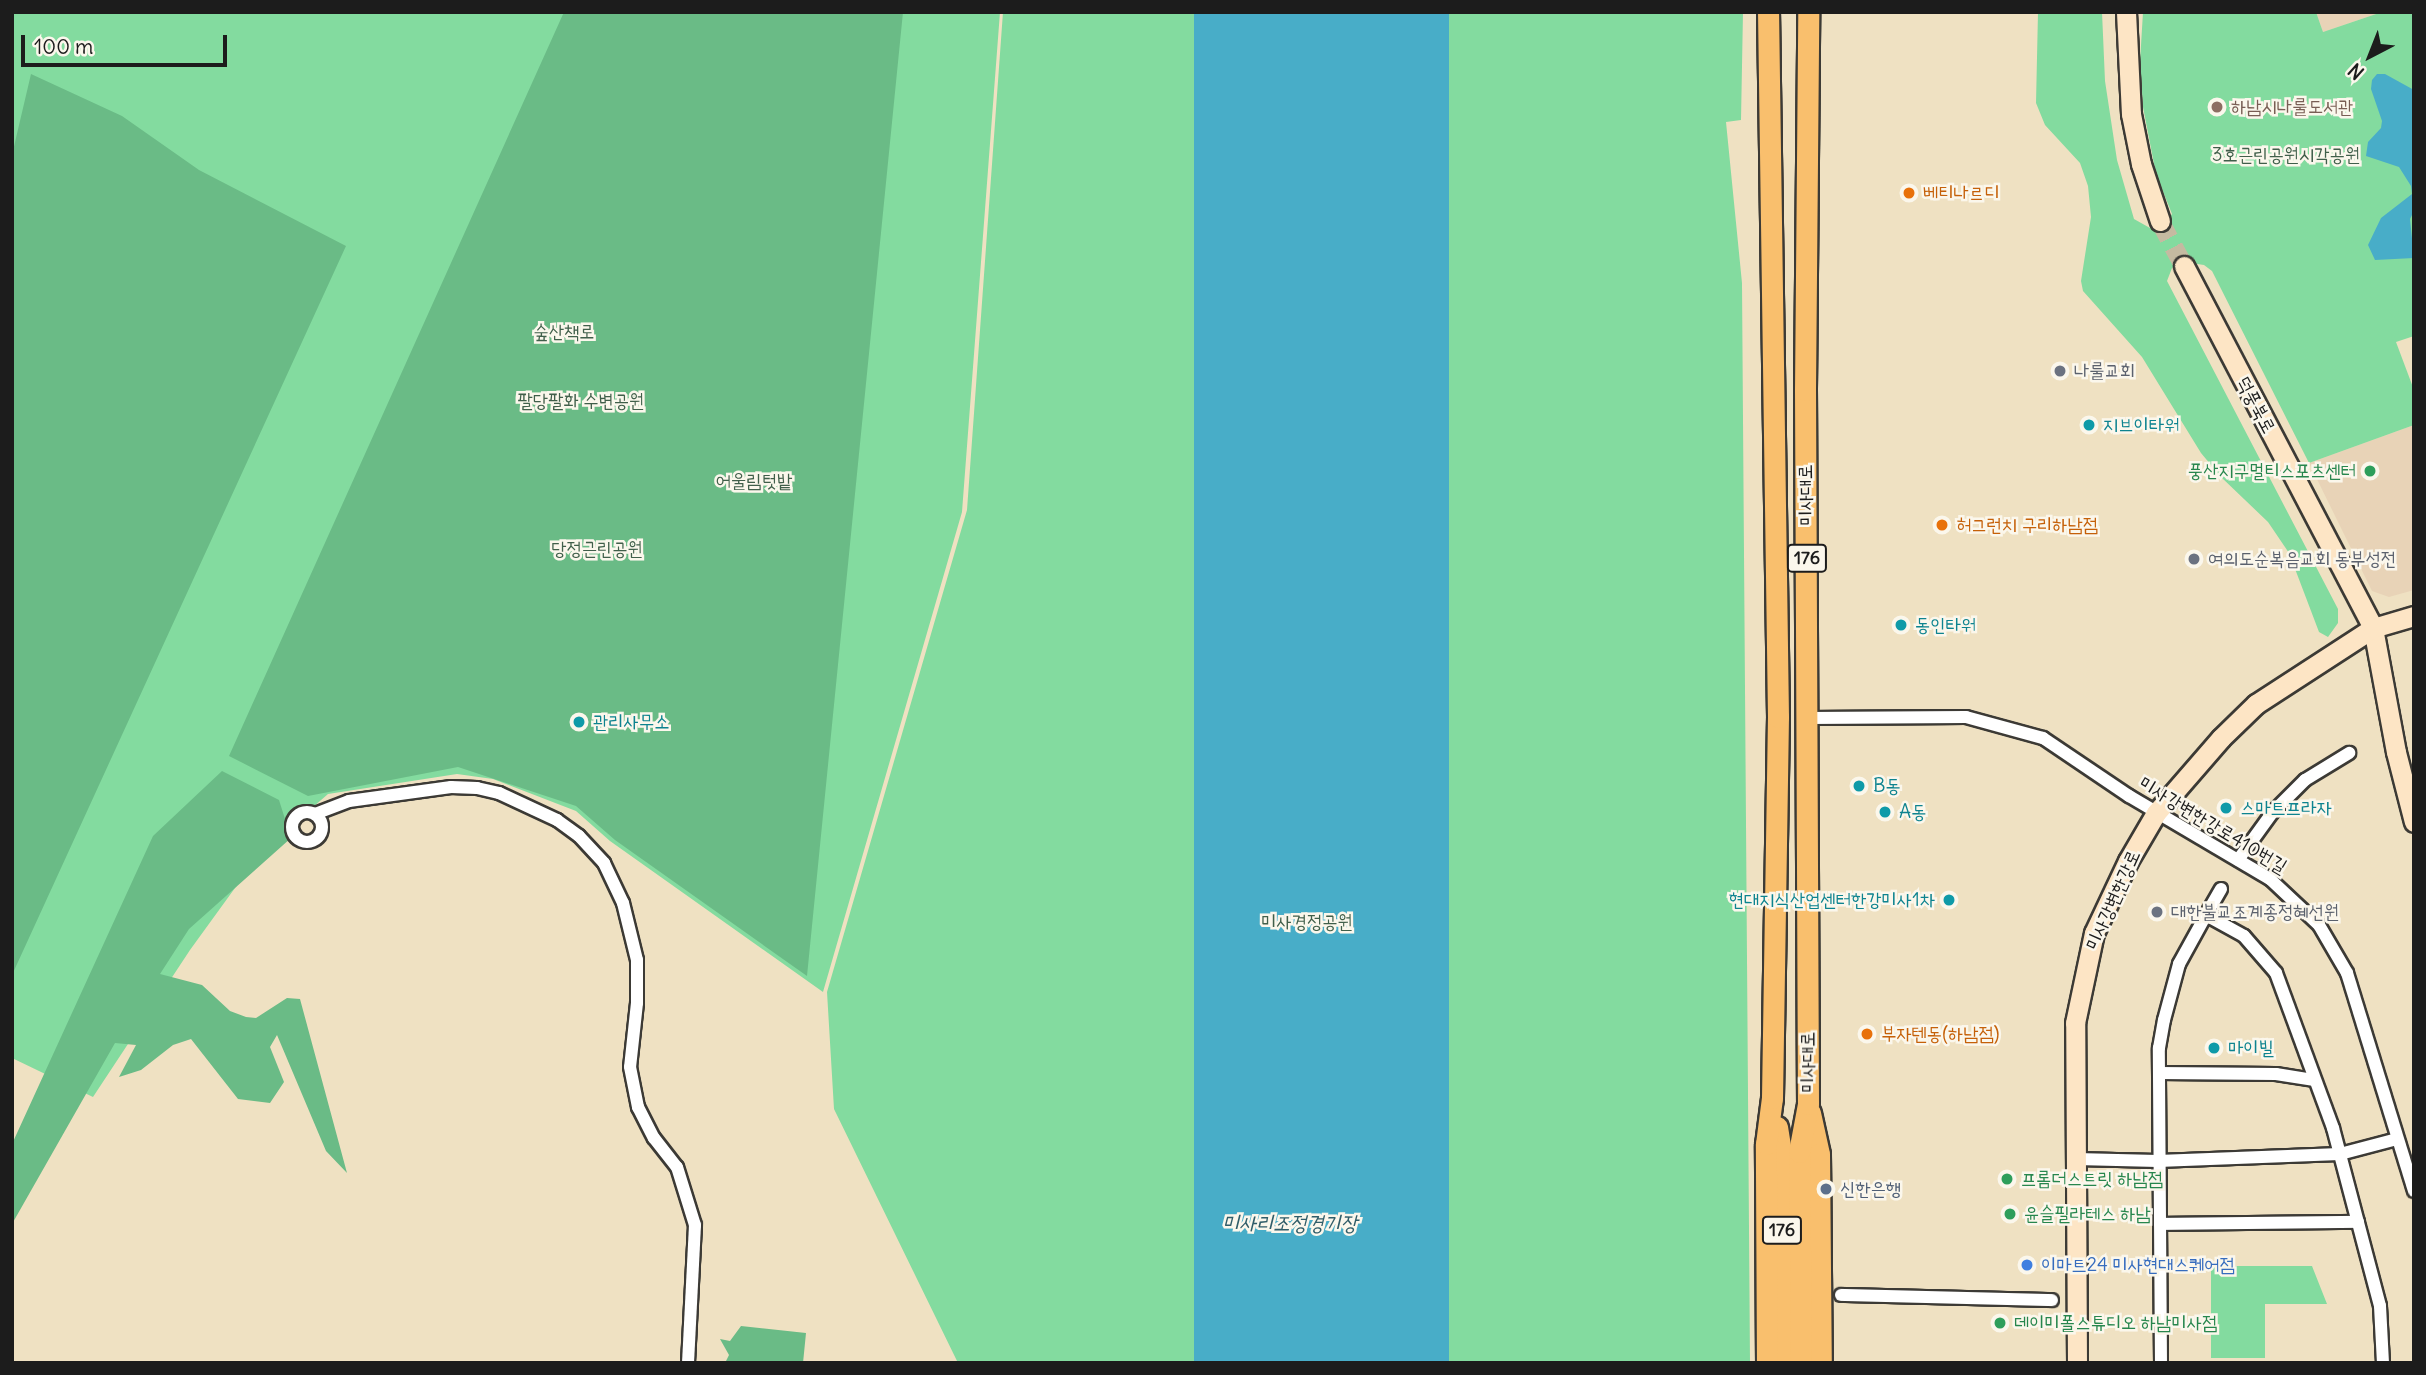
<!DOCTYPE html>
<html>
<head>
<meta charset="utf-8">
<style>
  body { margin:0 }
  #map { position:relative; width:2426px; height:1375px; overflow:hidden; background:#efe1c2; font-family:Delius,"Poor Story",sans-serif }
  div>[style] { position:absolute }
  .built>* { inset:0; background:#e8d3b7 }
  .green>* { inset:0; background:#83db9f }
  .forest>* { inset:0; background:#6abb86 }
  .water>* { inset:0; background:#48adc8; transform-origin:0 0 }
  .secondary-tunnel>* { height:19px; margin-top:-9.5px; transform-origin:0; background:repeating-linear-gradient(90deg,#c5baa1 0 19px,transparent 0 29px) }
  .roads { filter:drop-shadow(2px 0 #3c3a35) drop-shadow(-2px 0 #3c3a35) drop-shadow(0 2px #3c3a35) drop-shadow(0 -2px #3c3a35) }
  .street>* { height:12px; margin:-6px; padding:0 6px; transform-origin:6px; border-radius:6px; background:#fff }
  .street>.ring { margin:-6px; padding:0; box-sizing:content-box; background:none; border:12px solid #fff; border-radius:50% }
  .secondary>* { height:19px; margin:-9.5px; padding:0 9.5px; transform-origin:9.5px; border-radius:9.5px; background:#fde5c5 }
  .primary>* { height:21px; margin:-10.5px; padding:0 10.5px; transform-origin:10.5px; border-radius:10.5px; background:#f9bf6d }
  .dots>* { width:19px; height:19px; translate:-50% -50%; box-sizing:border-box; border:4px solid #fbf7ec; border-radius:50% }
  span { translate:-50% -50%; white-space:nowrap; text-align:center; line-height:1.15; -webkit-text-stroke:5px #fbf7ec; paint-order:stroke }
  .shield-label span { padding:2px 5px; background:#fbf7ec; border:2px solid; border-radius:5px; -webkit-text-stroke-width:0 }
  .shield-label { font-size:18px; color:#1c1c1c; font-weight:700 }
  .education-label { font-size:19px; color:#785e54 }
  .left { translate:0 -50%; text-align:left }
  .park-label { font-size:19px; color:#405f4a }
  .food-label { font-size:19px; color:#c56008 }
  .worship-label { font-size:19px; color:#5b616d }
  .street-label { font-size:19px; color:#1c1c1c }
  .culture-label { font-size:19px; color:#0d838f }
  .right { translate:-100% -50%; text-align:right }
  .leisure-label { font-size:19px; color:#27864d }
  .service-label { font-size:19px; color:#4e5e75 }
  .shop-label { font-size:19px; color:#366cbe }
  .water-label { font-size:21px; color:#305d69; font-style:italic }
  .frame { position:absolute; inset:0; border:14px solid #1c1c1c; pointer-events:none }
  .north { position:absolute; left:2335px; top:21px; width:70px; height:70px; -webkit-text-stroke:5px #fbf7ec; paint-order:stroke; rotate:222deg; font-size:19px; font-weight:700; line-height:28px; text-align:center; color:#1c1c1c }
  .north::after { content:''; display:block; margin:auto; width:24px; height:32px; background:#1c1c1c; clip-path:polygon(50% 0,100% 100%,50% 72%,0 100%) }
  .scale { position:absolute; left:21px; top:35px; width:206px; height:32px; box-sizing:border-box; border:4px solid #1c1c1c; border-top:0; padding-left:9px; font-size:21px; line-height:24px; white-space:nowrap; color:#1c1c1c; -webkit-text-stroke:5px #fbf7ec; paint-order:stroke }
</style>
</head>
<body>
<div id="map">
  <div class="built">
    <i style="clip-path:polygon(2316px 12px,2382px 12px,2323px 32px)"></i>
    <i style="clip-path:polygon(2414px 425px,2414px 590px,2389px 597px,2372px 591px,2309px 463px)"></i>
  </div>
  <div class="green">
    <i style="clip-path:polygon(12px 12px,1000px 12px,962px 512px,823px 992px,610px 841px,576px 811px,493px 779px,457px 774px,328px 794px,261px 852px,190px 950px,93px 1097px,12px 1058px)"></i>
    <i style="clip-path:polygon(1003px 12px,1743px 12px,1741px 120px,1726px 122px,1742px 283px,1750px 1363px,958px 1363px,834px 1109px,827px 992px,967px 510px)"></i>
    <i style="clip-path:polygon(2038px 12px,2102px 12px,2105px 81px,2117px 160px,2134px 219px,2150px 228px,2164px 224px,2172px 214px,2156px 174px,2143px 107px,2140px 62px,2143px 12px,2316px 12px,2323px 32px,2382px 12px,2414px 12px,2414px 336px,2396px 342px,2414px 390px,2414px 425px,2309px 463px,2212px 271px,2204px 265px,2184px 262px,2172px 268px,2167px 281px,2338px 609px,2338px 623px,2328px 637px,2319px 632px,2289px 553px,2268px 522px,2221px 477px,2201px 453px,2142px 357px,2083px 291px,2081px 281px,2091px 217px,2088px 186px,2080px 163px,2045px 125px,2036px 103px)"></i>
    <i style="clip-path:polygon(2211px 1266px,2312px 1266px,2327px 1304px,2265px 1304px,2265px 1358px,2211px 1358px)"></i>
  </div>
  <div class="forest">
    <i style="clip-path:polygon(564px 12px,903px 12px,807px 976px,615px 840px,576px 806px,458px 767px,308px 796px,229px 756px)"></i>
    <i style="clip-path:polygon(31px 74px,122px 116px,199px 170px,346px 246px,12px 975px,12px 155px)"></i>
    <i style="clip-path:polygon(222px 771px,279px 800px,291px 838px,189px 929px,160px 974px,202px 985px,230px 1011px,246px 1017px,256px 1018px,287px 998px,300px 999px,347px 1173px,326px 1151px,277px 1035px,270px 1047px,284px 1082px,270px 1103px,238px 1099px,191px 1039px,173px 1045px,141px 1070px,119px 1077px,136px 1045px,115px 1043px,12px 1224px,12px 1144px,153px 836px)"></i>
    <i style="clip-path:polygon(741px 1326px,806px 1333px,803px 1363px,725px 1363px,729px 1355px,720px 1339px,730px 1341px)"></i>
  </div>
  <div class="water">
    <i style="left:1194px;top:12px;width:255px;height:1352px"></i>
    <i style="clip-path:polygon(2377px 74px,2385px 74px,2414px 90px,2414px 211px,2410px 219px,2414px 258px,2375px 260px,2368px 245px,2381px 218px,2412px 194px,2411px 186px,2399px 167px,2366px 156px,2368px 142px,2381px 128px,2382px 121px,2371px 89px,2372px 80px)"></i>
  </div>
  <div class="secondary-tunnel">
    <i style="left:2160px;top:221px;width:51px;rotate:61.9deg"></i>
  </div>
  <div class="roads">
    <div class="street">
      <i style="left:1808px;top:718px;width:158px;rotate:-0.4deg"></i>
      <i style="left:1966px;top:717px;width:80px;rotate:15.3deg"></i>
      <i style="left:2043px;top:738px;width:104px;rotate:34deg"></i>
      <i style="left:2129px;top:796px;width:164px;rotate:30.5deg"></i>
      <i style="left:2270px;top:879px;width:67px;rotate:43.2deg"></i>
      <i style="left:2319px;top:925px;width:56px;rotate:59.7deg"></i>
      <i style="left:2347px;top:973px;width:228px;rotate:72.9deg"></i>
      <i class="ring" style="left:292px;top:812px;width:18px;height:18px"></i>
      <i style="left:315px;top:814px;width:36px;rotate:-21deg"></i>
      <i style="left:349px;top:801px;width:103px;rotate:-7.8deg"></i>
      <i style="left:451px;top:787px;width:26px;rotate:2deg"></i>
      <i style="left:477px;top:788px;width:23px;rotate:13deg"></i>
      <i style="left:499px;top:793px;width:64px;rotate:25deg"></i>
      <i style="left:557px;top:820px;width:27px;rotate:36deg"></i>
      <i style="left:579px;top:836px;width:37px;rotate:47deg"></i>
      <i style="left:604px;top:863px;width:44px;rotate:64.6deg"></i>
      <i style="left:623px;top:903px;width:59px;rotate:76.2deg"></i>
      <i style="left:637px;top:960px;width:43px;rotate:90deg"></i>
      <i style="left:637px;top:1003px;width:64px;rotate:96.2deg"></i>
      <i style="left:630px;top:1067px;width:41px;rotate:78.7deg"></i>
      <i style="left:638px;top:1107px;width:35px;rotate:63deg"></i>
      <i style="left:654px;top:1138px;width:37px;rotate:52deg"></i>
      <i style="left:677px;top:1167px;width:61px;rotate:72.8deg"></i>
      <i style="left:695px;top:1225px;width:138px;rotate:92.9deg"></i>
      <i style="left:2238px;top:860px;width:58px;rotate:-54.1deg"></i>
      <i style="left:2272px;top:813px;width:47px;rotate:-45deg"></i>
      <i style="left:2305px;top:780px;width:52px;rotate:-31.5deg"></i>
      <i style="left:2206px;top:915px;width:30px;rotate:-60deg"></i>
      <i style="left:2159px;top:1073px;width:117px;rotate:0.5deg"></i>
      <i style="left:2276px;top:1074px;width:39px;rotate:9deg"></i>
      <i style="left:2076px;top:1159px;width:82px;rotate:1.4deg"></i>
      <i style="left:2158px;top:1161px;width:182px;rotate:-2.2deg"></i>
      <i style="left:2340px;top:1154px;width:59px;rotate:-14.7deg"></i>
      <i style="left:2160px;top:1224px;width:198px;rotate:-0.6deg"></i>
      <i style="left:1841px;top:1295px;width:211px;rotate:1.4deg"></i>
      <i style="left:2161px;top:1363px;width:315px;rotate:-90.4deg"></i>
      <i style="left:2159px;top:1048px;width:28px;rotate:-80deg"></i>
      <i style="left:2164px;top:1020px;width:58px;rotate:-75deg"></i>
      <i style="left:2179px;top:964px;width:56px;rotate:-61.1deg"></i>
      <i style="left:2206px;top:915px;width:43px;rotate:28.9deg"></i>
      <i style="left:2244px;top:936px;width:49px;rotate:49.1deg"></i>
      <i style="left:2276px;top:973px;width:165px;rotate:69.8deg"></i>
      <i style="left:2333px;top:1128px;width:184px;rotate:75.2deg"></i>
      <i style="left:2380px;top:1306px;width:57px;rotate:87deg"></i>
    </div>
    <div class="secondary">
      <i style="left:2126px;top:12px;width:102px;rotate:87.2deg"></i>
      <i style="left:2131px;top:114px;width:51px;rotate:78.7deg"></i>
      <i style="left:2141px;top:164px;width:60px;rotate:71.6deg"></i>
      <i style="left:2184px;top:266px;width:408px;rotate:62.4deg"></i>
      <i style="left:2373px;top:628px;width:126px;rotate:79.5deg"></i>
      <i style="left:2396px;top:752px;width:72px;rotate:75.6deg"></i>
      <i style="left:2077px;top:1363px;width:340px;rotate:-90.3deg"></i>
      <i style="left:2075px;top:1023px;width:92px;rotate:-78.1deg"></i>
      <i style="left:2094px;top:933px;width:80px;rotate:-64.7deg"></i>
      <i style="left:2128px;top:861px;width:56px;rotate:-59.7deg"></i>
      <i style="left:2156px;top:813px;width:99px;rotate:-49.1deg"></i>
      <i style="left:2221px;top:738px;width:49px;rotate:-44.2deg"></i>
      <i style="left:2256px;top:704px;width:140px;rotate:-33deg"></i>
      <i style="left:2373px;top:628px;width:43px;rotate:-16.3deg"></i>
    </div>
    <div class="primary">
      <i style="left:1810px;top:1113px;width:42px;rotate:77.6deg"></i>
      <i style="left:1819px;top:1154px;width:209px;rotate:89.5deg"></i>
      <i style="left:1777px;top:1127px;width:24px;rotate:81deg"></i>
      <i style="left:1781px;top:1151px;width:212px;rotate:89.5deg"></i>
      <i style="left:1767px;top:1363px;width:219px;rotate:-90.3deg"></i>
      <i style="left:1766px;top:1144px;width:46px;rotate:-82.6deg"></i>
      <i style="left:1772px;top:1098px;width:381px;rotate:-89.1deg"></i>
      <i style="left:1778px;top:717px;width:705px;rotate:-90.81deg"></i>
      <i style="left:1801px;top:1363px;width:211px;rotate:-90.5deg"></i>
      <i style="left:1799px;top:1152px;width:49px;rotate:-79.4deg"></i>
      <i style="left:1808px;top:1104px;width:714px;rotate:-90.24deg"></i>
      <i style="left:1805px;top:390px;width:378px;rotate:-89.5deg"></i>
    </div>
  </div>
  <div class="dots">
    <i style="left:2217px;top:107px;background:#8d6e63"></i>
    <i style="left:1909px;top:193px;background:#e8710a"></i>
    <i style="left:2060px;top:371px;background:#6b7280"></i>
    <i style="left:2089px;top:425px;background:#0f9aa8"></i>
    <i style="left:2370px;top:471px;background:#2e9e5b"></i>
    <i style="left:1942px;top:525px;background:#e8710a"></i>
    <i style="left:2194px;top:559px;background:#6b7280"></i>
    <i style="left:1901px;top:625px;background:#0f9aa8"></i>
    <i style="left:579px;top:722px;background:#0f9aa8"></i>
    <i style="left:1859px;top:786px;background:#0f9aa8"></i>
    <i style="left:2226px;top:808px;background:#0f9aa8"></i>
    <i style="left:1885px;top:812px;background:#0f9aa8"></i>
    <i style="left:1949px;top:900px;background:#0f9aa8"></i>
    <i style="left:2157px;top:912px;background:#6b7280"></i>
    <i style="left:1867px;top:1034px;background:#e8710a"></i>
    <i style="left:2214px;top:1048px;background:#0f9aa8"></i>
    <i style="left:2007px;top:1179px;background:#2e9e5b"></i>
    <i style="left:1826px;top:1189px;background:#5c6f8a"></i>
    <i style="left:2010px;top:1214px;background:#2e9e5b"></i>
    <i style="left:2027px;top:1265px;background:#3f7fe0"></i>
    <i style="left:2000px;top:1323px;background:#2e9e5b"></i>
  </div>
  <div class="shield-label">
    <span style="left:1807px;top:558px">176</span>
    <span style="left:1782px;top:1230px">176</span>
  </div>
  <div class="education-label">
    <span class="left" style="left:2231px;top:107px">하남시나룰도서관</span>
  </div>
  <div class="park-label">
    <span style="left:2286px;top:155px">3호근린공원시각공원</span>
    <span style="left:564px;top:332px">숲산책로</span>
    <span style="left:581px;top:401px">팔당팔화 수변공원</span>
    <span style="left:754px;top:481px">어울림텃밭</span>
    <span style="left:597px;top:549px">당정근린공원</span>
    <span style="left:1307px;top:922px">미사경정공원</span>
  </div>
  <div class="food-label">
    <span class="left" style="left:1923px;top:193px">베티나르디</span>
    <span class="left" style="left:1956px;top:525px">허그런치 구리하남점</span>
    <span class="left" style="left:1881px;top:1034px">부자텐동(하남점)</span>
  </div>
  <div class="worship-label">
    <span class="left" style="left:2074px;top:371px">나룰교회</span>
    <span class="left" style="left:2208px;top:559px">여의도순복음교회 동부성전</span>
    <span class="left" style="left:2171px;top:912px">대한불교조계종정혜선원</span>
  </div>
  <div class="street-label">
    <span style="left:2256px;top:405px;rotate:62deg">덕풍북로</span>
    <span style="left:1806px;top:495px;rotate:-91deg">미사대로</span>
    <span style="left:2213px;top:825px;rotate:31deg">미사강변한강로410번길</span>
    <span style="left:2113px;top:900px;rotate:-66deg">미사강변한강로</span>
    <span style="left:1808px;top:1062px;rotate:-90deg">미사대로</span>
  </div>
  <div class="culture-label">
    <span class="left" style="left:2103px;top:425px">지브이타워</span>
    <span class="left" style="left:1915px;top:625px">동인타워</span>
    <span class="left" style="left:593px;top:722px">관리사무소</span>
    <span class="left" style="left:1873px;top:786px">B동</span>
    <span class="left" style="left:2240px;top:808px">스마트프라자</span>
    <span class="left" style="left:1899px;top:812px">A동</span>
    <span class="right" style="left:1935px;top:900px">현대지식산업센터한강미사1차</span>
    <span class="left" style="left:2228px;top:1048px">마이빌</span>
  </div>
  <div class="leisure-label">
    <span class="right" style="left:2356px;top:471px">풍산지구멀티스포츠센터</span>
    <span class="left" style="left:2021px;top:1179px">프롬더스트릿 하남점</span>
    <span class="left" style="left:2024px;top:1214px">윤슬필라테스 하남</span>
    <span class="left" style="left:2014px;top:1323px">데이미폴스튜디오 하남미사점</span>
  </div>
  <div class="service-label">
    <span class="left" style="left:1840px;top:1189px">신한은행</span>
  </div>
  <div class="shop-label">
    <span class="left" style="left:2041px;top:1265px">이마트24 미사현대스퀘어점</span>
  </div>
  <div class="water-label">
    <span style="left:1290px;top:1223px">미사리조정경기장</span>
  </div>
  <div class="frame"></div>
  <div class="north">N</div>
  <div class="scale">100 m</div>
</div>
</body>
</html>
